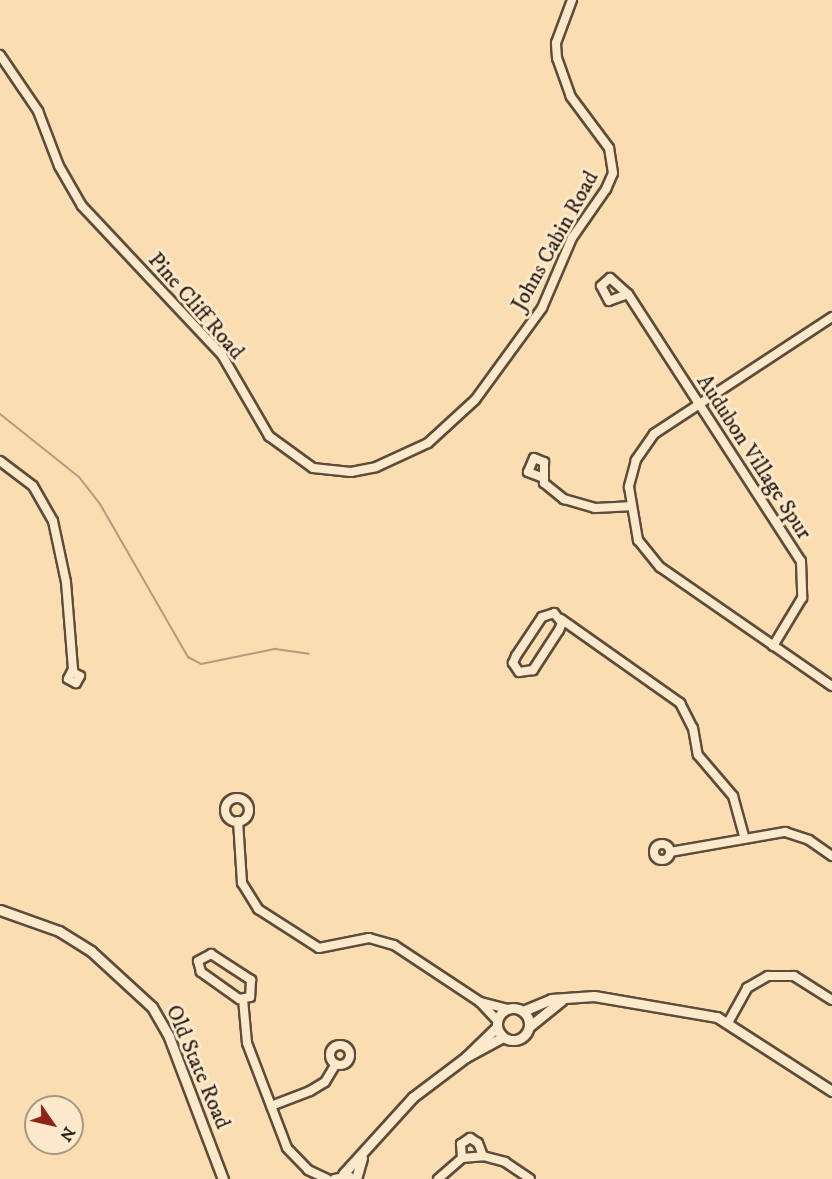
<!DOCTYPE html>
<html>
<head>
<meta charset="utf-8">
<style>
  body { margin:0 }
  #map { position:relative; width:832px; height:1179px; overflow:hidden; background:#faddb0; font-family:"IM FELL DW Pica",serif }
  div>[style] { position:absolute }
  .stream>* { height:2px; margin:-1px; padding:0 1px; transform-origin:1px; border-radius:1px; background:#b39b7b }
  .roads { filter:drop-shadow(2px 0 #5d4c3b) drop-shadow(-2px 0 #5d4c3b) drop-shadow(0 2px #5d4c3b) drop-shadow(0 -2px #5d4c3b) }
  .minor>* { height:8px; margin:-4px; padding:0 4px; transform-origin:4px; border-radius:4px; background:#fce9cc }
  .minor>.ring { margin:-4px; padding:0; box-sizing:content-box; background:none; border:8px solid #fce9cc; border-radius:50% }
  .tertiary>* { height:9px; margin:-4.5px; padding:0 4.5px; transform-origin:4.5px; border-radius:4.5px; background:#fce9cc }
  .tertiary>.ring { margin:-4.5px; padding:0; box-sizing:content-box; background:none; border:9px solid #fce9cc; border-radius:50% }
  span { translate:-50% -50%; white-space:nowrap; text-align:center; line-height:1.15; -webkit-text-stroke:6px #fce9cc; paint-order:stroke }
  .street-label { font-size:22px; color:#291c14 }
  .north { position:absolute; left:24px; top:1095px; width:60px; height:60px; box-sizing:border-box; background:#fce9cc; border:2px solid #a89782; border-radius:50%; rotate:124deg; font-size:16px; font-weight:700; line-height:24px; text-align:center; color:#291c14 }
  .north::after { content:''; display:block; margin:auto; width:21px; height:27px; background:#8f2418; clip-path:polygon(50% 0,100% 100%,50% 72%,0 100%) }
</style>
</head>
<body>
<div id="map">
  <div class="stream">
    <i style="left:0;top:414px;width:101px;rotate:38.6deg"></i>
    <i style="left:79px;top:477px;width:34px;rotate:52deg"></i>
    <i style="left:100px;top:504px;width:177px;rotate:60.1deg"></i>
    <i style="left:188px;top:657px;width:15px;rotate:28deg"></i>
    <i style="left:201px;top:664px;width:76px;rotate:-11.5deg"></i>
    <i style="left:275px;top:649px;width:34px;rotate:8deg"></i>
  </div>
  <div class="roads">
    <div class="minor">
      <i style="left:0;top:55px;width:68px;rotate:55.8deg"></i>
      <i style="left:38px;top:111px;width:59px;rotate:69.1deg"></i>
      <i style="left:59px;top:166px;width:46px;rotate:60.1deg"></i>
      <i style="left:82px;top:206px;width:204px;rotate:46.8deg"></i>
      <i style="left:222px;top:355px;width:94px;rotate:59.9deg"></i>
      <i style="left:269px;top:436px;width:54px;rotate:36deg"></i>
      <i style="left:313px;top:468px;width:38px;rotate:6deg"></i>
      <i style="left:351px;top:472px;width:25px;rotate:-11deg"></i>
      <i style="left:376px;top:467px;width:57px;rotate:-24.8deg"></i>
      <i style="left:428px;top:443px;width:64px;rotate:-42.5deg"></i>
      <i style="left:475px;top:400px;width:114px;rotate:-53.9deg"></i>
      <i style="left:542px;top:308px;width:76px;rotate:-66.8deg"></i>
      <i style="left:572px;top:238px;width:60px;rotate:-55.2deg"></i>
      <i style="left:606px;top:189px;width:17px;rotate:-66deg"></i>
      <i style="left:613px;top:173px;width:25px;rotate:-99deg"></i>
      <i style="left:609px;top:148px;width:64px;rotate:-126.7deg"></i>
      <i style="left:571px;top:97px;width:41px;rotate:-109.7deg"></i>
      <i style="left:557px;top:58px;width:15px;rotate:-94deg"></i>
      <i style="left:556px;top:43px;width:46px;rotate:-69.6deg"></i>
      <i style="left:628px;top:294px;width:20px;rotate:160deg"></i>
      <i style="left:609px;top:301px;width:17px;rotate:-118deg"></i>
      <i style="left:601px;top:286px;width:12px;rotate:-42deg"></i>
      <i style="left:610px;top:278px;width:24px;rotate:42deg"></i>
      <i style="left:628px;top:294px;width:318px;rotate:57.1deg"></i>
      <i style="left:801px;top:561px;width:37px;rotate:88deg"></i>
      <i style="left:802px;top:598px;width:56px;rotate:121.1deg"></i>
      <i style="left:832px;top:317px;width:213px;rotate:146.7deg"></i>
      <i style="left:654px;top:434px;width:32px;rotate:125deg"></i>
      <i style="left:636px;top:460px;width:28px;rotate:105deg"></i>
      <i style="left:629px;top:487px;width:54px;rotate:80.4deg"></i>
      <i style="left:638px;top:540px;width:35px;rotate:51deg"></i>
      <i style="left:660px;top:567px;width:209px;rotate:34.7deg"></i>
      <i style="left:0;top:461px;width:41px;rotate:37.1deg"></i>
      <i style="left:33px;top:486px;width:40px;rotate:60.3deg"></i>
      <i style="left:53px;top:521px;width:62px;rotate:78deg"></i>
      <i style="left:66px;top:582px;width:87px;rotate:85.4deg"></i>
      <i style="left:73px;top:669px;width:11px;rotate:117deg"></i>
      <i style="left:68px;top:679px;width:9px;rotate:27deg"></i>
      <i style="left:76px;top:683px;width:8px;rotate:-60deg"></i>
      <i style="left:80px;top:676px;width:9px;rotate:-153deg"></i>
      <i style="left:541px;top:477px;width:14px;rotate:-159deg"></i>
      <i style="left:528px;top:472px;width:15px;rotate:-67deg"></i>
      <i style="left:534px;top:458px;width:11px;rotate:22deg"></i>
      <i style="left:544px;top:462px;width:21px;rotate:90deg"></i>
      <i style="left:544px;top:483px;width:26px;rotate:39deg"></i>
      <i style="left:564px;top:499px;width:32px;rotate:16deg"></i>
      <i style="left:595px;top:508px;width:35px;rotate:-3deg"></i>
      <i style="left:554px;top:613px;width:13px;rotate:51deg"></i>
      <i style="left:562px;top:623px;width:8px;rotate:113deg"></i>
      <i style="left:559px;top:630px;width:48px;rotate:123deg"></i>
      <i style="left:533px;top:670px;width:14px;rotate:172deg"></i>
      <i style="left:519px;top:672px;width:11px;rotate:-124deg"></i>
      <i style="left:513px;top:663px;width:8px;rotate:-67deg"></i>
      <i style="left:516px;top:656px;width:47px;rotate:-56.3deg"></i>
      <i style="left:542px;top:617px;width:13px;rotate:-18deg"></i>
      <i style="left:561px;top:619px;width:146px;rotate:35.2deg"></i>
      <i style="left:680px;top:703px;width:28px;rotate:63deg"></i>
      <i style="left:693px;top:728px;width:27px;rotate:80deg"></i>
      <i style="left:698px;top:755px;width:54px;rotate:49.5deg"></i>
      <i style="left:733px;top:796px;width:41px;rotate:74.6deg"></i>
      <i class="ring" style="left:225px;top:798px;width:16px;height:16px"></i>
      <i style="left:238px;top:821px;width:62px;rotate:86.3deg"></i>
      <i style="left:242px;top:883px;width:31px;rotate:58deg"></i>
      <i style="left:258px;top:909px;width:72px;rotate:32.6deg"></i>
      <i style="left:319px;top:948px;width:51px;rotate:-11.3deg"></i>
      <i style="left:369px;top:938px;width:26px;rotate:16deg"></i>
      <i style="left:394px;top:945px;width:103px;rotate:33.5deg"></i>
      <i style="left:480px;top:1002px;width:25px;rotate:47deg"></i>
      <i class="ring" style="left:654px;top:844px;width:8px;height:8px"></i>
      <i style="left:670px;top:852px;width:117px;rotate:-9.9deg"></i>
      <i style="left:785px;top:832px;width:25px;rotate:18deg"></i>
      <i style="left:809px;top:840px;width:28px;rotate:35deg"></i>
      <i style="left:211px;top:954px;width:48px;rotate:33deg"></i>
      <i style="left:251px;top:980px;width:17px;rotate:93deg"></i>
      <i style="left:250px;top:997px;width:11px;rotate:170deg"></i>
      <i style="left:239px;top:999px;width:47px;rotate:-144.6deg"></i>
      <i style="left:201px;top:972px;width:11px;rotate:-105deg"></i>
      <i style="left:198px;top:961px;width:15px;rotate:-28deg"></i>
      <i style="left:243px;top:999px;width:44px;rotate:84.8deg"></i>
      <i style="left:247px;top:1043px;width:112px;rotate:69.1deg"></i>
      <i style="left:287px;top:1148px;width:30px;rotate:46deg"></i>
      <i style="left:308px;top:1170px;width:21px;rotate:25deg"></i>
      <i style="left:480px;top:1002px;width:30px;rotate:14deg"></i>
      <i style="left:729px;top:1021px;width:38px;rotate:-61deg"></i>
      <i style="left:747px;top:988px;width:24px;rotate:-30deg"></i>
      <i style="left:768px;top:976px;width:26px"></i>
      <i style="left:794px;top:976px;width:45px;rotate:32.3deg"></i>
      <i class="ring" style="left:330px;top:1045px;width:12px;height:12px"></i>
      <i style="left:271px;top:1106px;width:42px;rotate:-21deg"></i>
      <i style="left:310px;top:1091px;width:17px;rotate:-31deg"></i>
      <i style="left:325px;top:1082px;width:21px;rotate:-59deg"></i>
      <i style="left:462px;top:1158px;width:14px;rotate:-94deg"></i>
      <i style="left:461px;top:1144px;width:11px;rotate:-34deg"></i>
      <i style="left:470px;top:1138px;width:9px;rotate:32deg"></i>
      <i style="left:478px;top:1143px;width:14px;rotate:69deg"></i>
      <i style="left:438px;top:1179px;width:32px;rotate:-41deg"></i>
      <i style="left:462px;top:1158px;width:21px;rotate:-5deg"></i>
      <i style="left:483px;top:1156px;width:23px;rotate:15deg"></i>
      <i style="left:505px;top:1162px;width:30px;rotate:34deg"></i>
    </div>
    <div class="tertiary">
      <i style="left:0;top:910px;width:63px;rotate:19.6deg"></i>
      <i style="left:59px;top:931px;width:38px;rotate:32deg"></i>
      <i style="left:91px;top:951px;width:83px;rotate:42.6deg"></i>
      <i style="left:152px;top:1007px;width:34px;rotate:60deg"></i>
      <i style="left:169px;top:1037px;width:152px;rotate:69.2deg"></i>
      <i class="ring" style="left:497px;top:1008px;width:23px;height:23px"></i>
      <i style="left:523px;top:1011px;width:30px;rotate:-23deg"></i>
      <i style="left:551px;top:999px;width:43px;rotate:-4deg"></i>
      <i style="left:594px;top:996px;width:125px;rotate:9.7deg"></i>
      <i style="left:717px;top:1017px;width:137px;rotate:32.8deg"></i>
      <i style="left:530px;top:1026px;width:41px;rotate:-39.1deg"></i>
      <i style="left:466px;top:1057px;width:42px;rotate:-28.4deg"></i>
      <i style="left:343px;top:1174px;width:104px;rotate:-47.7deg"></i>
      <i style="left:413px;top:1097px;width:66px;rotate:-37deg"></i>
      <i style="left:466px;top:1057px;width:43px;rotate:-44.1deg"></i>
      <i style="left:334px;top:1179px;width:15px;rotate:-11deg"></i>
      <i style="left:356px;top:1179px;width:22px;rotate:-74deg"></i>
    </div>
  </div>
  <div class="street-label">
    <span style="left:555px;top:241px;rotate:-61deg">Johns Cabin Road</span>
    <span style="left:196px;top:306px;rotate:49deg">Pine Cliff Road</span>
    <span style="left:754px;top:457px;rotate:57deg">Audubon Village Spur</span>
    <span style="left:198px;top:1067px;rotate:67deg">Old State Road</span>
  </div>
  <div class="north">N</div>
</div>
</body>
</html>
